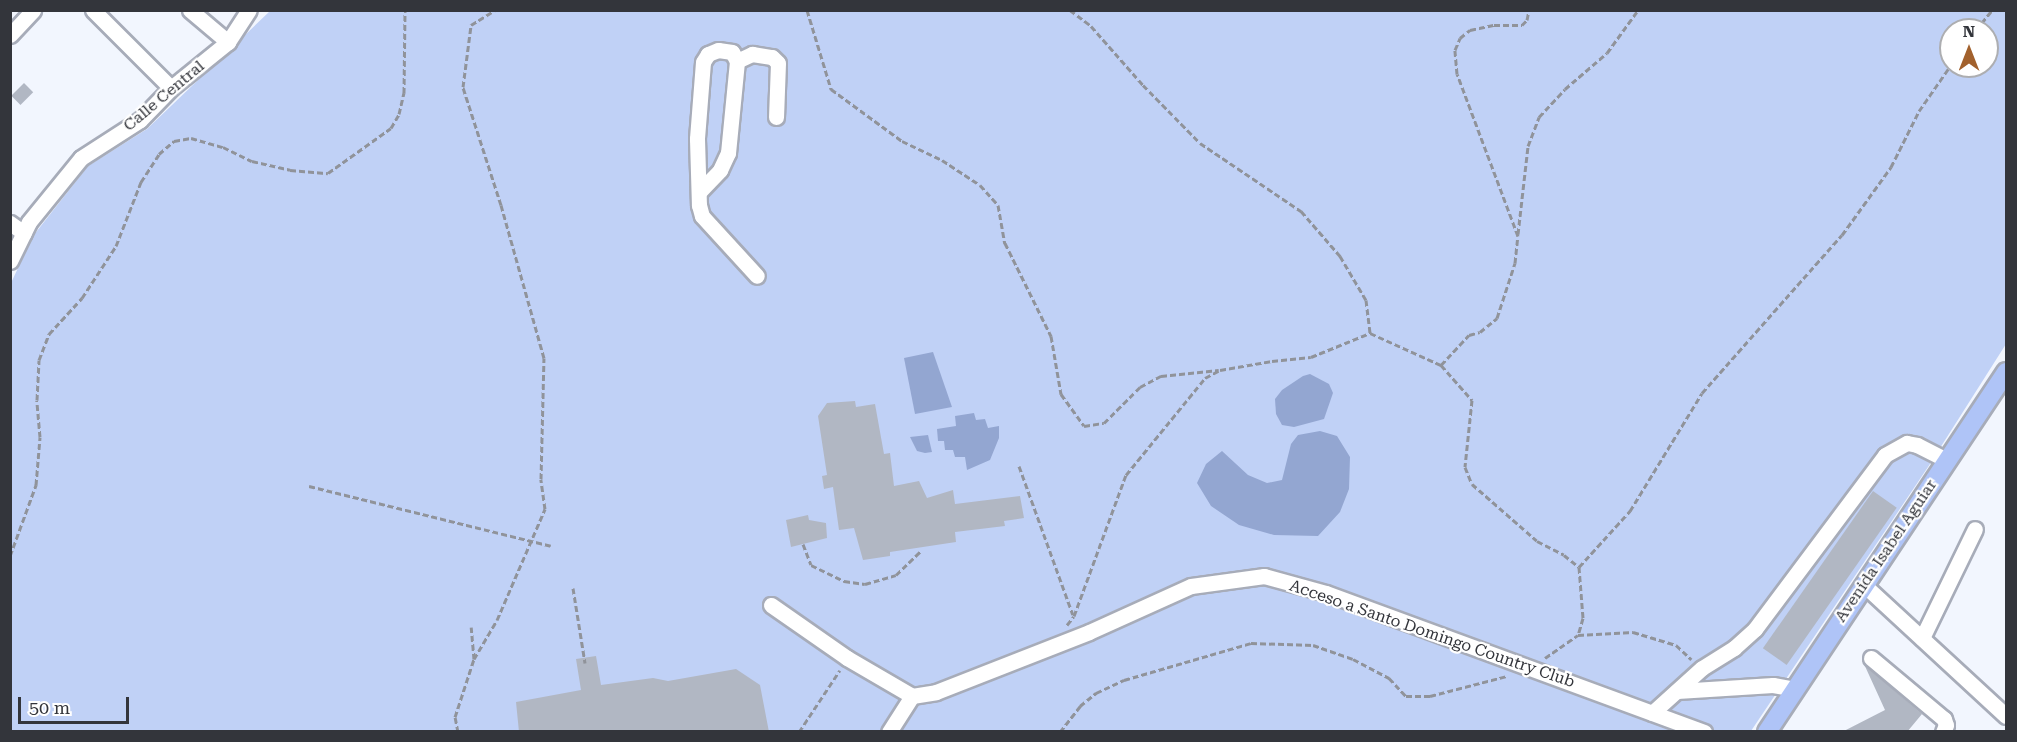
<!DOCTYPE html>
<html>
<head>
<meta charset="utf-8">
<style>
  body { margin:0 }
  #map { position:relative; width:2017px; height:742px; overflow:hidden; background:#f2f6fe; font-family:"Roboto Serif",serif }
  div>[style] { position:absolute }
  .green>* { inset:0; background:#c0d1f6 }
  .water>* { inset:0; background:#93a6d1 }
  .building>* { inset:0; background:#b1b7c3; transform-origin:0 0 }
  .path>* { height:3px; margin-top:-1.5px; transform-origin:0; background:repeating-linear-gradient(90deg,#90939a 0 6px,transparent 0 9px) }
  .roads { filter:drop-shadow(2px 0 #a7acb9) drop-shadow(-2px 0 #a7acb9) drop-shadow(0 2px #a7acb9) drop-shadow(0 -2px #a7acb9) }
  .minor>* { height:15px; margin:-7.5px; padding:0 7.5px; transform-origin:7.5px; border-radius:7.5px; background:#fff }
  .major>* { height:18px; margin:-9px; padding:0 9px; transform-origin:9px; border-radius:9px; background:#afc4f7 }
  span { translate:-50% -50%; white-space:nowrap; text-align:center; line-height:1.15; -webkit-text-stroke:4.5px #fff; paint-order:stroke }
  .street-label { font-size:16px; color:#33353b }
  .frame { position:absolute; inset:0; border:12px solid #33353b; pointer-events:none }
  .north { position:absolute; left:1939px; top:18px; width:60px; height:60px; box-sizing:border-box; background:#fff; border:2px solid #adaeb1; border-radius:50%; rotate:0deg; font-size:16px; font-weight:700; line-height:24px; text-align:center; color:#33353b }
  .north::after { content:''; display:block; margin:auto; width:21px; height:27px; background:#a2612d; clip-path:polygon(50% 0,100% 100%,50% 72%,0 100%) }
  .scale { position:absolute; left:18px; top:697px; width:111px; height:27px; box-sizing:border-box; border:3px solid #33353b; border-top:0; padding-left:8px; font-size:18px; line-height:21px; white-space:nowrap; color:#33353b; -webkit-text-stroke:4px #fff; paint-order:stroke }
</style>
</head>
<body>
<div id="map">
  <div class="green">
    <i style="clip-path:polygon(evenodd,270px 11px,2006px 11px,2006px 344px,1928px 467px,1751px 731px,11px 732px,11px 283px,33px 236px,88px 166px,147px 129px,270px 11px,1951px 30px,1987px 30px,1987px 66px,1951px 66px,1951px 30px)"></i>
  </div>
  <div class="water">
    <i style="clip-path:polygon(933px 352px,952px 407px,915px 414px,904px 358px)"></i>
    <i style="clip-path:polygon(1310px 374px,1329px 384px,1333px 393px,1324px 419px,1294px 427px,1282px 425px,1276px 414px,1275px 399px,1282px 390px,1303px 376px)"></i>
    <i style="clip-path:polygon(974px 413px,976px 420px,985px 419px,988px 428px,999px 426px,999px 438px,990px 460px,967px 470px,965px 457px,955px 457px,953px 450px,945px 450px,944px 441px,938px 441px,937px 429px,956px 426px,955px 416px)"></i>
    <i style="clip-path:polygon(1320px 431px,1337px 436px,1350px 457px,1349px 489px,1340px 512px,1318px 536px,1274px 535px,1239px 525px,1211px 506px,1197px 483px,1206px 464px,1222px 451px,1248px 475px,1267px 483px,1282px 480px,1291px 444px,1298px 435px)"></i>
    <i style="clip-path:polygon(928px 435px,932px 452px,925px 453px,917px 451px,910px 437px)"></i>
  </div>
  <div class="building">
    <i style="left:24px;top:83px;width:13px;height:18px;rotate:45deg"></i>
    <i style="clip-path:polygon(855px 401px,856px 407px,875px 404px,884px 454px,890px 453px,894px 486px,919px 481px,927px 498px,953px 490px,955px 504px,1020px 496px,1024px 518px,1004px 521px,1005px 526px,955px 532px,956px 542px,890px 552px,890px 556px,863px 560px,854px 528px,839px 530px,833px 487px,824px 489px,822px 476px,827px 475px,818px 416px,827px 403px)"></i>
    <i style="left:1873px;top:491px;width:29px;height:192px;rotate:35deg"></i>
    <i style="clip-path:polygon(808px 515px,809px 520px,826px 523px,827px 538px,791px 547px,786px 520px)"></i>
    <i style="clip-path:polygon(596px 656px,601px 685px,653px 678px,668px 681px,736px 669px,760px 685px,769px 732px,519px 732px,516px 702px,581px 690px,576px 659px)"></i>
    <i style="clip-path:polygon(1864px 664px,1922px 714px,1907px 732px,1842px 732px,1885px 710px)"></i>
  </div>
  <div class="path">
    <i style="left:807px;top:10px;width:83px;rotate:73.1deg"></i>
    <i style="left:831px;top:89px;width:88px;rotate:36.2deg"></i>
    <i style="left:902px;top:141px;width:44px;rotate:25.4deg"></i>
    <i style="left:942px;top:160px;width:45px;rotate:33.3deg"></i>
    <i style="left:980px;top:185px;width:27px;rotate:48deg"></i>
    <i style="left:998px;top:205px;width:39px;rotate:80deg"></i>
    <i style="left:1005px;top:243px;width:104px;rotate:63.7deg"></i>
    <i style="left:1051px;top:336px;width:59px;rotate:80.2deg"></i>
    <i style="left:1061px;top:394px;width:39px;rotate:54deg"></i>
    <i style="left:1084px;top:426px;width:20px;rotate:-9deg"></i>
    <i style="left:1104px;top:423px;width:51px;rotate:-45deg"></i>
    <i style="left:1140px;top:387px;width:24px;rotate:-28deg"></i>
    <i style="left:1161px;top:376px;width:58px;rotate:-5.9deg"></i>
    <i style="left:1070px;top:10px;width:26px;rotate:37deg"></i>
    <i style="left:1091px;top:26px;width:79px;rotate:48.6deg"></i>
    <i style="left:1143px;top:85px;width:81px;rotate:45.5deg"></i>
    <i style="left:1200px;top:143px;width:122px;rotate:34deg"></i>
    <i style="left:1301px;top:211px;width:60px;rotate:49.1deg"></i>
    <i style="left:1340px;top:256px;width:51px;rotate:59.4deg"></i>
    <i style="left:1366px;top:300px;width:33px;rotate:83deg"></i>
    <i style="left:1976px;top:30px;width:26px;rotate:-51deg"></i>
    <i style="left:1518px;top:234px;width:89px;rotate:-83.5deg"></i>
    <i style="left:1528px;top:146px;width:31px;rotate:-69deg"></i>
    <i style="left:1539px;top:117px;width:38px;rotate:-47deg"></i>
    <i style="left:1565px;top:89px;width:55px;rotate:-40.6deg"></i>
    <i style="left:1607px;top:53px;width:53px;rotate:-54.2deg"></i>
    <i style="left:1441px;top:365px;width:41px;rotate:-47deg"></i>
    <i style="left:1469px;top:335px;width:11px;rotate:-15deg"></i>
    <i style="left:1480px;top:332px;width:22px;rotate:-39deg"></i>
    <i style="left:1497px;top:318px;width:58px;rotate:-71.9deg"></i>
    <i style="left:1515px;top:263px;width:27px;rotate:-84deg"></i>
    <i style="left:1518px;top:236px;width:173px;rotate:-110.6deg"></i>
    <i style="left:1457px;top:74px;width:24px;rotate:-95deg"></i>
    <i style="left:1455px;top:50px;width:13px;rotate:-67deg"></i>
    <i style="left:1460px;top:38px;width:13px;rotate:-39deg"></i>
    <i style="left:1470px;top:30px;width:25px;rotate:-12deg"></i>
    <i style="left:1494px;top:25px;width:28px"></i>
    <i style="left:1522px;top:25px;width:7px;rotate:-45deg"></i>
    <i style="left:1527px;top:20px;width:10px;rotate:-79deg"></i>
    <i style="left:1019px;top:466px;width:158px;rotate:70.1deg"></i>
    <i style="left:309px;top:486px;width:249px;rotate:13.9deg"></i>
    <i style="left:803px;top:544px;width:22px;rotate:69deg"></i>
    <i style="left:811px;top:565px;width:37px;rotate:26deg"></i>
    <i style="left:844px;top:581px;width:21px;rotate:8deg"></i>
    <i style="left:865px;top:584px;width:32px;rotate:-16deg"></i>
    <i style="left:896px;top:575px;width:35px;rotate:-44deg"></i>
    <i style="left:10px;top:556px;width:76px;rotate:-69.9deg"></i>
    <i style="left:36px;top:485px;width:48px;rotate:-85.2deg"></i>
    <i style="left:40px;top:437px;width:37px;rotate:-95deg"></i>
    <i style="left:37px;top:400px;width:40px;rotate:-87.1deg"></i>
    <i style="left:39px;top:360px;width:28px;rotate:-69deg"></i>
    <i style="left:49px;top:334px;width:49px;rotate:-47.5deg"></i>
    <i style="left:82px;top:298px;width:62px;rotate:-56.8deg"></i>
    <i style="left:116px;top:246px;width:69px;rotate:-68.7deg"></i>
    <i style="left:141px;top:182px;width:33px;rotate:-57deg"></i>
    <i style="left:159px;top:154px;width:20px;rotate:-41deg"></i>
    <i style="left:174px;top:141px;width:17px;rotate:-10deg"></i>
    <i style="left:191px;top:138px;width:33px;rotate:16deg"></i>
    <i style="left:223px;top:147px;width:32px;rotate:26deg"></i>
    <i style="left:252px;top:161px;width:39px;rotate:13deg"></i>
    <i style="left:290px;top:170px;width:38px;rotate:5deg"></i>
    <i style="left:328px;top:173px;width:77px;rotate:-35.5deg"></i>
    <i style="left:391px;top:128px;width:16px;rotate:-60deg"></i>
    <i style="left:399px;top:114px;width:22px;rotate:-77deg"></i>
    <i style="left:404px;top:93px;width:83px;rotate:-89.3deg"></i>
    <i style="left:1579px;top:567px;width:76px;rotate:-47.7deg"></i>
    <i style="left:1630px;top:511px;width:138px;rotate:-58.6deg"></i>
    <i style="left:1702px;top:393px;width:211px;rotate:-48.5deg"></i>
    <i style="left:1842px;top:235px;width:84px;rotate:-54.2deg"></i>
    <i style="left:1891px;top:167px;width:63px;rotate:-63.4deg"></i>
    <i style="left:1919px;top:111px;width:56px;rotate:-55.2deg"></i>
    <i style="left:573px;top:588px;width:76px;rotate:80.9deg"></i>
    <i style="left:1067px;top:625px;width:11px;rotate:-52deg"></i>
    <i style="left:1074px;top:616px;width:150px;rotate:-69.8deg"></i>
    <i style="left:1126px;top:475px;width:125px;rotate:-50.8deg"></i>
    <i style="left:1205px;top:378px;width:17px;rotate:-28deg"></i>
    <i style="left:1220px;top:370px;width:53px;rotate:-9.8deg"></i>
    <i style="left:1272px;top:361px;width:39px;rotate:-6deg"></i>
    <i style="left:1311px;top:357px;width:64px;rotate:-22.1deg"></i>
    <i style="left:1370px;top:333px;width:78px;rotate:24.3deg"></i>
    <i style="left:1441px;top:365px;width:47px;rotate:48.5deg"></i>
    <i style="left:1472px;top:400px;width:67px;rotate:96deg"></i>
    <i style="left:1465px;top:467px;width:18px;rotate:68deg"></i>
    <i style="left:1472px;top:484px;width:86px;rotate:41.2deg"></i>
    <i style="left:1537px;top:541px;width:30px;rotate:27deg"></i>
    <i style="left:1564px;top:555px;width:19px;rotate:39deg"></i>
    <i style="left:1579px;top:567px;width:51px;rotate:85.5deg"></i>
    <i style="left:1583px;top:618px;width:18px;rotate:106deg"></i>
    <i style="left:1545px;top:658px;width:40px;rotate:-34.9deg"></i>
    <i style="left:1578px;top:635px;width:55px;rotate:-3.1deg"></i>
    <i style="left:1633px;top:632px;width:45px;rotate:16.8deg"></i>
    <i style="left:1676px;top:645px;width:21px;rotate:43deg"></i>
    <i style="left:474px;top:659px;width:45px;rotate:-59.5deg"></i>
    <i style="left:497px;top:620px;width:121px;rotate:-66.6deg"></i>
    <i style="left:545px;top:509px;width:30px;rotate:-98deg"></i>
    <i style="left:541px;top:479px;width:121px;rotate:-88.6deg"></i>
    <i style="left:544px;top:358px;width:159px;rotate:-105.7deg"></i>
    <i style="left:501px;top:205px;width:124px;rotate:-107.9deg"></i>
    <i style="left:463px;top:87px;width:63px;rotate:-82.6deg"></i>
    <i style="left:471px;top:25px;width:28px;rotate:-32deg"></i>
    <i style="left:458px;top:732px;width:15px;rotate:-101deg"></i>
    <i style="left:455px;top:717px;width:61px;rotate:-71.9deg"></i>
    <i style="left:474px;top:659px;width:32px;rotate:-95deg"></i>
    <i style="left:799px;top:732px;width:74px;rotate:-56.5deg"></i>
    <i style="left:1060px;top:732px;width:33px;rotate:-52deg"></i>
    <i style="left:1080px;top:706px;width:21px;rotate:-39deg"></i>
    <i style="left:1096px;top:693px;width:31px;rotate:-25deg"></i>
    <i style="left:1124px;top:680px;width:132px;rotate:-16.2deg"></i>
    <i style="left:1251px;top:643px;width:62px;rotate:1.8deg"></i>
    <i style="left:1313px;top:645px;width:42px;rotate:19.3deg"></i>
    <i style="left:1353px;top:659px;width:41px;rotate:27.8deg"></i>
    <i style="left:1389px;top:678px;width:25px;rotate:47deg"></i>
    <i style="left:1406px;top:696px;width:24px"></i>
    <i style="left:1430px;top:696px;width:80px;rotate:-14.6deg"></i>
  </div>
  <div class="roads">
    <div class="minor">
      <i style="left:93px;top:10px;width:110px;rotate:45deg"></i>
      <i style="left:190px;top:10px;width:50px;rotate:40.1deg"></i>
      <i style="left:10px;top:35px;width:34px;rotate:-47deg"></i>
      <i style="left:737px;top:61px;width:17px;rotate:-25deg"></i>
      <i style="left:752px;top:54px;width:20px;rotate:9deg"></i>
      <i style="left:772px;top:57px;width:8px;rotate:45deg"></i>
      <i style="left:778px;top:63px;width:54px;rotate:92.1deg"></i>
      <i style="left:700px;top:191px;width:29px;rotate:-46deg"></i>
      <i style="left:720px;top:170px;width:19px;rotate:-65deg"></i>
      <i style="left:728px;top:153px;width:92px;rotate:-84.4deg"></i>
      <i style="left:737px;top:61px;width:10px;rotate:-119deg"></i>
      <i style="left:732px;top:52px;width:14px;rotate:-172deg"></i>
      <i style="left:718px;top:50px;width:11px;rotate:158deg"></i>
      <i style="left:708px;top:54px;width:9px;rotate:122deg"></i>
      <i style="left:703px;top:62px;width:77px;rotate:94.5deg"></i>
      <i style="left:697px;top:139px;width:66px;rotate:88.3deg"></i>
      <i style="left:699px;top:205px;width:11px;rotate:75deg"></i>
      <i style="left:702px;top:216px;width:81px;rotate:47.5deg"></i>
      <i style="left:10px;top:223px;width:17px;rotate:36deg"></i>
      <i style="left:10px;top:261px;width:43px;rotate:-64deg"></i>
      <i style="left:29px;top:222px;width:82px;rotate:-50.9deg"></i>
      <i style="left:81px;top:158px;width:70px;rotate:-32.8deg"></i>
      <i style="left:140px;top:120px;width:45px;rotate:-45.9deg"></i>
      <i style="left:171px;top:88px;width:73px;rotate:-38.9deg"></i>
      <i style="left:228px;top:42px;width:38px;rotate:-57deg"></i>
      <i style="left:1864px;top:585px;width:193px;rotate:42.7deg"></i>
      <i style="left:771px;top:605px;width:93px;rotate:34.9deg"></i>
      <i style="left:847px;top:658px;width:75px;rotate:30.3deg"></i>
      <i style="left:912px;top:696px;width:24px;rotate:-9deg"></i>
      <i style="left:936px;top:692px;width:164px;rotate:-21.4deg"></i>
      <i style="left:1089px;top:632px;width:112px;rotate:-24.3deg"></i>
      <i style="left:1191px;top:586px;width:74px;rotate:-7.8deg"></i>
      <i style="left:1264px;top:576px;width:64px;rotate:15.3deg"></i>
      <i style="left:1326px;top:593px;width:403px;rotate:20.2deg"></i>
      <i style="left:1922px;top:638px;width:121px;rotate:-64.1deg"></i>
      <i style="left:1871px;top:658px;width:95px;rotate:39.9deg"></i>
      <i style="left:1944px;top:719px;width:6px;rotate:72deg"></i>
      <i style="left:1946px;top:725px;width:8px;rotate:113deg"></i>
      <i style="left:1677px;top:691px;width:96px;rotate:-3.6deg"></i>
      <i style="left:1773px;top:685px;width:22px;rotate:10deg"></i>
      <i style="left:1652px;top:713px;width:67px;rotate:-42deg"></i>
      <i style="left:1702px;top:668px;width:38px;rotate:-32deg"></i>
      <i style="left:1734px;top:648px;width:28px;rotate:-42deg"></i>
      <i style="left:1755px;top:629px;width:217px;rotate:-53.2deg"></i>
      <i style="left:1885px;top:455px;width:25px;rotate:-29deg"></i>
      <i style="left:1907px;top:443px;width:10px;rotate:11deg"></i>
      <i style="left:1917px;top:445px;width:34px;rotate:27deg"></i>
      <i style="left:889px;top:732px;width:43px;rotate:-57.4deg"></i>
    </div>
    <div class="major">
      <i style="left:1767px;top:732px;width:432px;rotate:-56.4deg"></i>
    </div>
  </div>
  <div class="street-label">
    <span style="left:164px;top:96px;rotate:-40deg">Calle Central</span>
    <span style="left:1886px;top:551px;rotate:-56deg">Avenida Isabel Aguiar</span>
    <span style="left:1432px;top:634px;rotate:19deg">Acceso a Santo Domingo Country Club</span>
  </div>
  <div class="frame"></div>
  <div class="north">N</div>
  <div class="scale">50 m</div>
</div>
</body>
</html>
